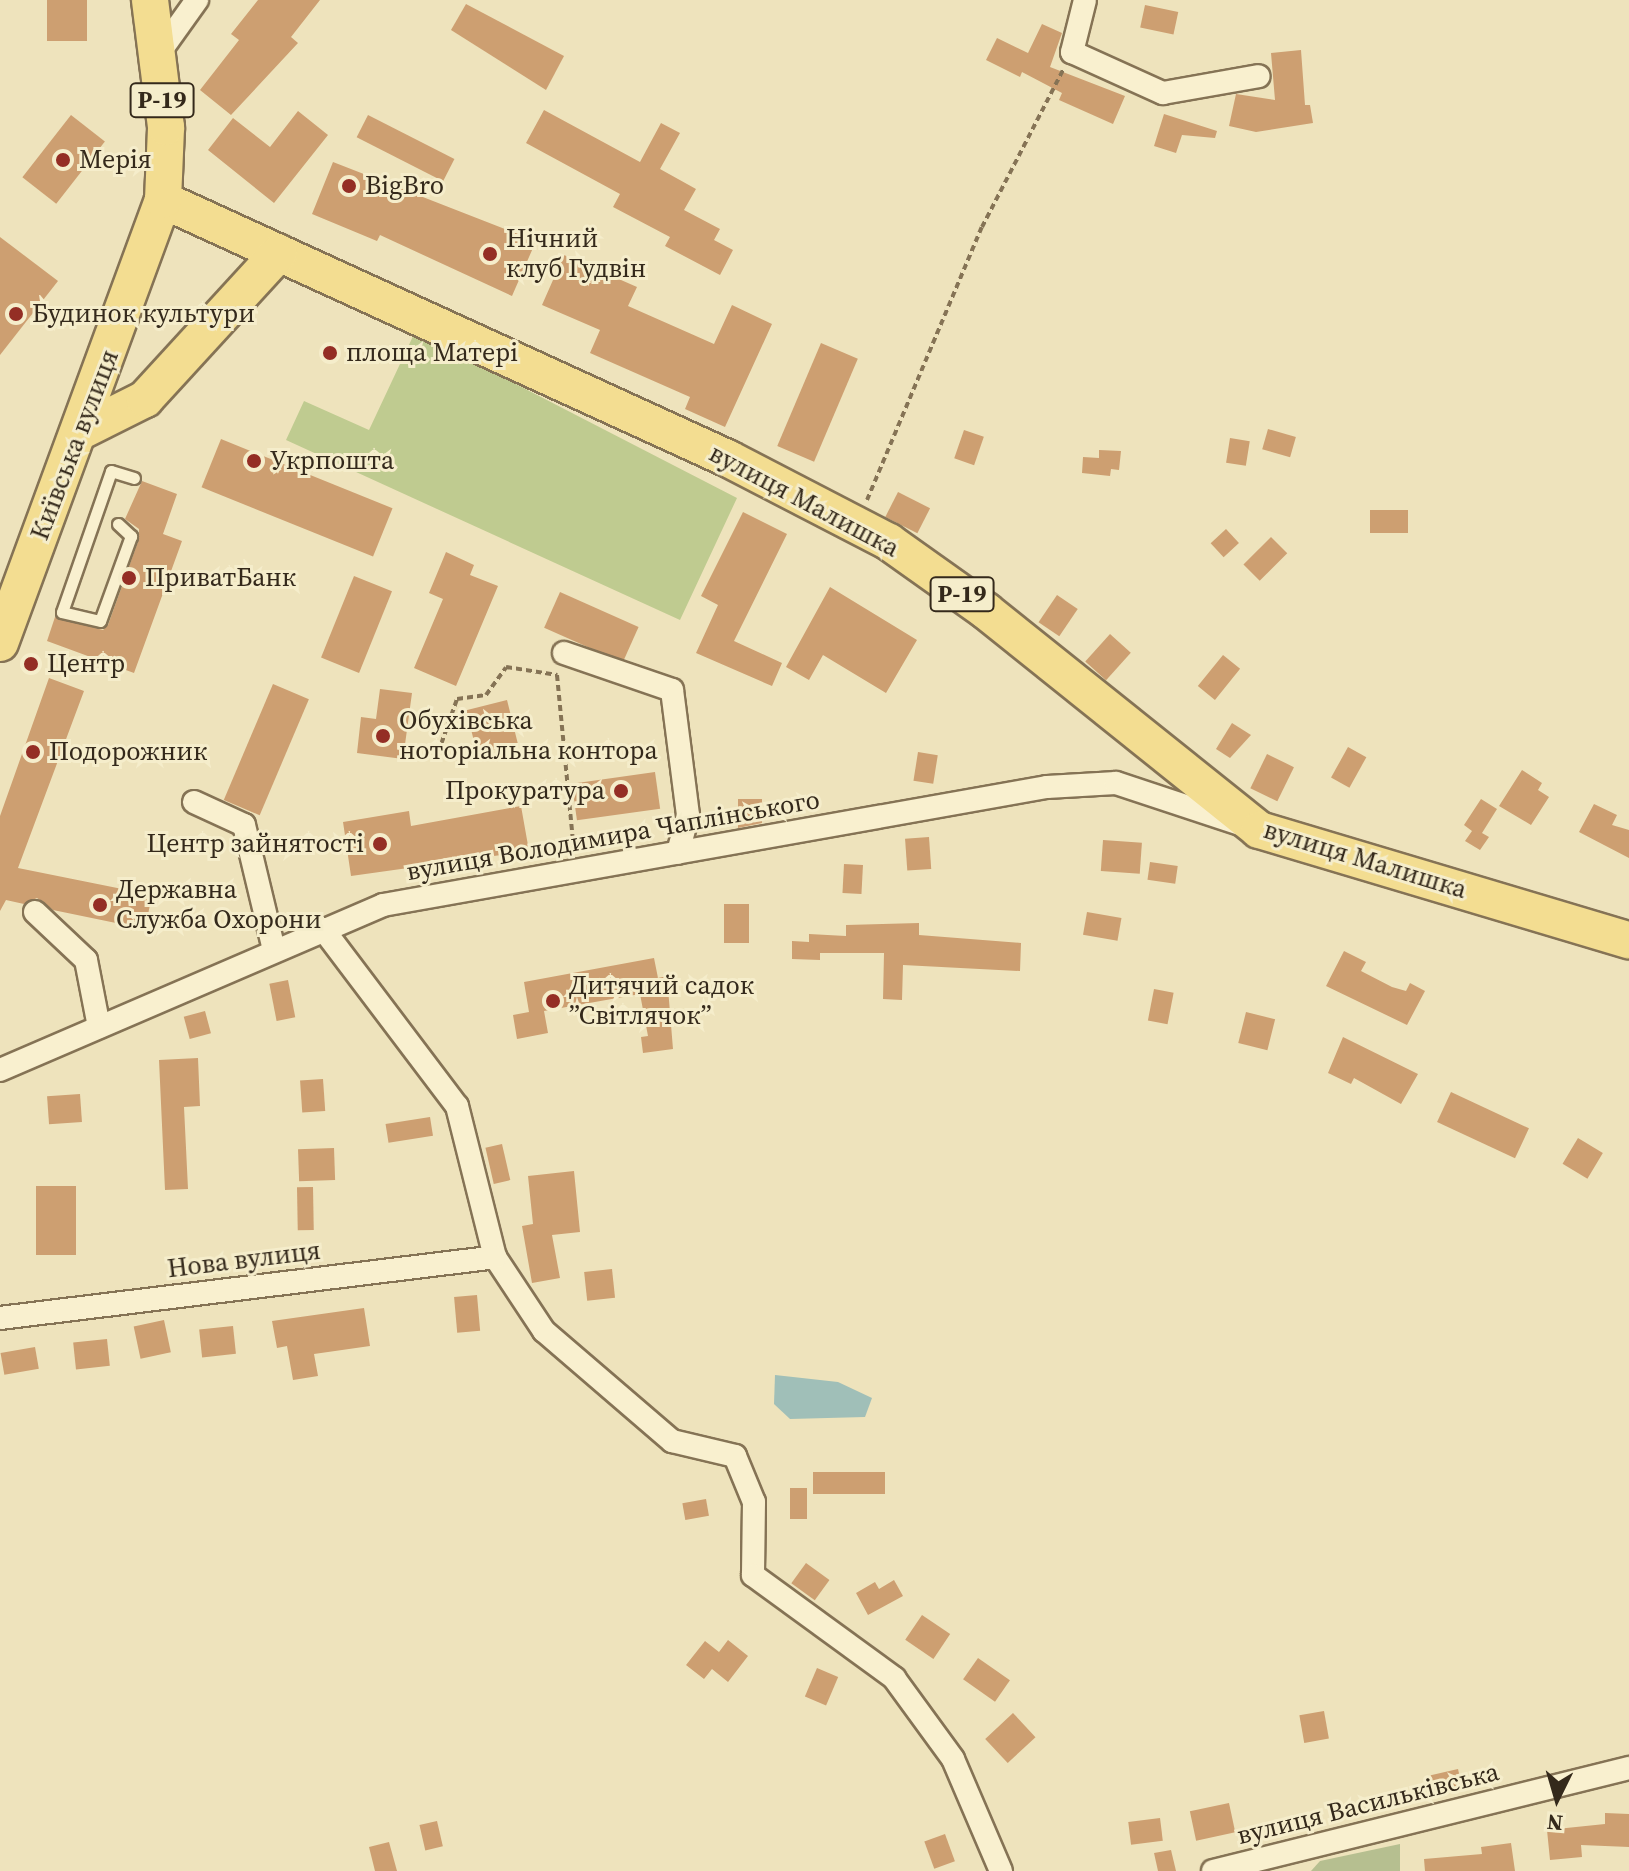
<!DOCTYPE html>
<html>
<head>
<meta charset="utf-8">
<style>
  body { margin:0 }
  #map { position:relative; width:1629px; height:1871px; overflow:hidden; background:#eee3bc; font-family:"Source Serif 4",serif }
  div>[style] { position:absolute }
  .green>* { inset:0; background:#bfcb90 }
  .cemetery>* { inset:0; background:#b6bf90 }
  .water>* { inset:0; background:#a0bfb8 }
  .building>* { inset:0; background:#cd9f71; transform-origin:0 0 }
  .path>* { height:4px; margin-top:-2px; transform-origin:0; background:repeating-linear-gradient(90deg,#857355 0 6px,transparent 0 10px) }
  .roads { filter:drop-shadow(2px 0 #857355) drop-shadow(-2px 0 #857355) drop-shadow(0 2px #857355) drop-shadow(0 -2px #857355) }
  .service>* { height:11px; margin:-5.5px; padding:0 5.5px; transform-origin:5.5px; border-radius:5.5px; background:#f9f0cf }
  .minor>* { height:22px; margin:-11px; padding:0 11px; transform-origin:11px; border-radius:11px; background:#f9f0cf }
  .primary>* { height:36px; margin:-18px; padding:0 18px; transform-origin:18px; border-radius:18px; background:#f3dd91 }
  .dots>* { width:22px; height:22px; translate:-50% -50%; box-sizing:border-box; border:4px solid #f5edcb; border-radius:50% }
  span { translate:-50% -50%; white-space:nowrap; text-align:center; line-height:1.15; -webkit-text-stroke:6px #f5edcb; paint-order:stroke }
  .shield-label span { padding:2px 6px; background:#f5edcb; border:2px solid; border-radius:6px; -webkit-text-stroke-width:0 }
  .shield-label { font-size:24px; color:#34291b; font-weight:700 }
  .poi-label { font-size:26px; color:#34291b }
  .left { translate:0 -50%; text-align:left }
  .right { translate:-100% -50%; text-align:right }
  .street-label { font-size:26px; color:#34291b }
  .north { position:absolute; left:1517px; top:1759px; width:80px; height:80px; -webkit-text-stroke:6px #f5edcb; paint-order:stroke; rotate:185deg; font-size:22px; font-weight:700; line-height:32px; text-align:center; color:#34291b }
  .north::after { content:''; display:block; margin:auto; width:28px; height:36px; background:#34291b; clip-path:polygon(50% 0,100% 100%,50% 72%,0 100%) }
</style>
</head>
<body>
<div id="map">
  <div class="green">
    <i style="clip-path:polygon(415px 332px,737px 498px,680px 620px,286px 440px,304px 401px,369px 430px)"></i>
  </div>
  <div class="cemetery">
    <i style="clip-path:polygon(1400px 1844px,1400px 1871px,1311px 1871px,1320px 1861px)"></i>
  </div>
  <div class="water">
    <i style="clip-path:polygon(775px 1375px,838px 1382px,872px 1398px,865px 1417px,790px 1419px,774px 1404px)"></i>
  </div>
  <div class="building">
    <i style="left:47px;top:0;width:40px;height:41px"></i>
    <i style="clip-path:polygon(258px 0,320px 0,291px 37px,298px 43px,231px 115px,200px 90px,239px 40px,231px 34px)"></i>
    <i style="clip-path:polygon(466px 4px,564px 56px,546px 90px,451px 30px)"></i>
    <i style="left:1145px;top:5px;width:34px;height:23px;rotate:12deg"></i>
    <i style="clip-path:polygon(1042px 24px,1062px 33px,1050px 67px,1125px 96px,1113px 124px,1059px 100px,1062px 93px,1022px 72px,1020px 77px,986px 60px,997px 38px,1028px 53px)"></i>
    <i style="clip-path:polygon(1301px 50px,1305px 105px,1310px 105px,1313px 123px,1256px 132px,1229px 126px,1236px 94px,1275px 100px,1271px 53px)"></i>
    <i style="clip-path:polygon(544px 110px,640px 162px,661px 123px,680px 133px,660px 169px,696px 189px,684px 210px,720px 229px,714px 240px,733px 250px,720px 275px,665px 246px,670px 237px,613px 207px,620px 194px,526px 143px)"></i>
    <i style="clip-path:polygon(298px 111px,328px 135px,274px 203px,208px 150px,233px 118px,270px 147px)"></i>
    <i style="clip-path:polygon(1164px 114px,1217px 131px,1215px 138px,1182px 135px,1176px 153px,1154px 146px)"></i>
    <i style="left:71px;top:115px;width:43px;height:79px;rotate:38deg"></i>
    <i style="left:368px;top:115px;width:97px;height:25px;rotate:27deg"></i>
    <i style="clip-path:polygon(333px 162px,536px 241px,512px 296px,380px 235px,377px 241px,312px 214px)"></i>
    <i style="clip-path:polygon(0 237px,58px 281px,0 355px)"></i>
    <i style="clip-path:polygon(564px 255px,637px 287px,628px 306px,714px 344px,732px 305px,772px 324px,725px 427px,685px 409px,690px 397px,590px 353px,600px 330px,542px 305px)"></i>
    <i style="left:821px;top:343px;width:40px;height:112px;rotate:23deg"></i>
    <i style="left:1268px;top:429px;width:29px;height:21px;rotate:16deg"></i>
    <i style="left:964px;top:430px;width:21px;height:30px;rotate:19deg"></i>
    <i style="left:1230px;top:438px;width:20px;height:25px;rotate:9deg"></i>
    <i style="left:221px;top:439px;width:185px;height:52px;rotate:22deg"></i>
    <i style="clip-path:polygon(1099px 450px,1121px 451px,1119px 470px,1111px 469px,1110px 476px,1082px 473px,1083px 457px,1099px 458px)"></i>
    <i style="clip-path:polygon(142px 481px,177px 494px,163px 534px,182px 541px,134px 673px,47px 641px,55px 617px,103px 630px,108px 625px,139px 539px,139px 529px,125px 519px)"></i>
    <i style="left:898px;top:492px;width:36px;height:28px;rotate:27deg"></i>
    <i style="left:1370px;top:510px;width:38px;height:23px"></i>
    <i style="clip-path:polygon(743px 512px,787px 534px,734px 641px,782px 663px,772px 686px,696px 653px,718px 605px,701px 596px)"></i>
    <i style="left:1226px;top:529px;width:19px;height:21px;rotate:47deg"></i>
    <i style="left:1271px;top:537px;width:23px;height:39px;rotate:45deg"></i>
    <i style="clip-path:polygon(446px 552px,474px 565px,470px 575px,498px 586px,456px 686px,414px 668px,443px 599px,429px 593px)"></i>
    <i style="left:354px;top:576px;width:41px;height:88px;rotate:22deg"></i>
    <i style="clip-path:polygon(830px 587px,917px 640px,886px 693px,823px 655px,809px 680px,786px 667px)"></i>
    <i style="left:560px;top:592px;width:86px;height:39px;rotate:24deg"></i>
    <i style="left:1057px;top:595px;width:25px;height:33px;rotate:34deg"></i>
    <i style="left:1110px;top:634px;width:28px;height:37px;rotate:42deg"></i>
    <i style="left:1223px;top:655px;width:22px;height:40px;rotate:39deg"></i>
    <i style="clip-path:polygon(49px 678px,84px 691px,18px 868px,152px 895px,145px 929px,53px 910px,37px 898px,24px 904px,6px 900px,0 911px,0 816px)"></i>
    <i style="left:273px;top:684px;width:39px;height:126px;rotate:23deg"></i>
    <i style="clip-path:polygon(380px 689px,412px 693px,403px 759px,357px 753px,361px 717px,376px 719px)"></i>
    <i style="left:507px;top:700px;width:45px;height:42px;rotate:76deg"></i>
    <i style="clip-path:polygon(1232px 723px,1251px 735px,1230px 758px,1216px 749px)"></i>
    <i style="left:1348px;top:747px;width:21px;height:35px;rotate:29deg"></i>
    <i style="left:918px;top:752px;width:20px;height:29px;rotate:9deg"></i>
    <i style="left:1267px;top:754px;width:30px;height:38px;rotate:26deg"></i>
    <i style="clip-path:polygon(1522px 770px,1542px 783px,1538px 790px,1549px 797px,1531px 825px,1499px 806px)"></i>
    <i style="left:655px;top:772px;width:37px;height:84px;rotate:82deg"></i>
    <i style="clip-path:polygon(738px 799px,762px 799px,762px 823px,738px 828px)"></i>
    <i style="clip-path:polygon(1481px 799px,1497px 809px,1482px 833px,1489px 837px,1480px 850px,1465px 841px,1472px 831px,1464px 825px)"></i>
    <i style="clip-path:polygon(1594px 804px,1617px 815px,1612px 825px,1629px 830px,1629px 858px,1579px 832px)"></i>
    <i style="clip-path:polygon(521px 806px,529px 851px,351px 876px,343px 822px,409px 811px,411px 826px)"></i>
    <i style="left:929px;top:837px;width:32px;height:24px;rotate:86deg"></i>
    <i style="left:1103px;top:840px;width:39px;height:31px;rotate:4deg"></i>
    <i style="left:1150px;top:862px;width:28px;height:18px;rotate:8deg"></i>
    <i style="left:844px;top:864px;width:19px;height:29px;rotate:3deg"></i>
    <i style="left:724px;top:904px;width:25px;height:39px"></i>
    <i style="left:1087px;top:912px;width:35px;height:23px;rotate:10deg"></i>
    <i style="clip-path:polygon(919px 923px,919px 935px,1021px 943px,1020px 971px,903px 965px,902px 1000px,883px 999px,884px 953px,820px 953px,820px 960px,792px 959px,792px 941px,809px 942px,809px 934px,846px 936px,846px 925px)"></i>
    <i style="clip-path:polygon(1344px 951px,1366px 962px,1361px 971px,1392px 987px,1406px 991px,1410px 983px,1425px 991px,1407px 1025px,1326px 986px)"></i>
    <i style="clip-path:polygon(654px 958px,658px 978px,667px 976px,673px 1049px,643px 1053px,641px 1037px,648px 1036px,640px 994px,544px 1011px,548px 1033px,517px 1039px,513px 1015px,529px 1012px,524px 982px)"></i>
    <i style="left:288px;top:980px;width:38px;height:19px;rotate:79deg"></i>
    <i style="left:1154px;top:989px;width:20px;height:32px;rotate:11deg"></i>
    <i style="left:205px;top:1011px;width:23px;height:22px;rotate:75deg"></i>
    <i style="left:1246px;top:1012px;width:30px;height:32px;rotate:14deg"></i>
    <i style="clip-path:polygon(1343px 1037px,1418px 1074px,1401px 1104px,1354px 1078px,1351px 1084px,1328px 1073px)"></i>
    <i style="clip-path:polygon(198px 1058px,200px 1106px,184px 1107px,188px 1189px,165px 1190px,159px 1060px)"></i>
    <i style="left:323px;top:1079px;width:32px;height:23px;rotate:86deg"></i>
    <i style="left:1451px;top:1092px;width:86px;height:33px;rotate:25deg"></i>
    <i style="left:80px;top:1094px;width:28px;height:33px;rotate:86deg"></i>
    <i style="left:430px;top:1117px;width:19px;height:45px;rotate:81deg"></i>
    <i style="left:1578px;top:1138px;width:29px;height:30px;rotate:31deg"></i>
    <i style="left:502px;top:1144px;width:37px;height:17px;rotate:77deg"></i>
    <i style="left:334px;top:1148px;width:32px;height:36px;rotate:88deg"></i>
    <i style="clip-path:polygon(574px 1171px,580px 1232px,552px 1235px,560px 1278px,532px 1283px,522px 1226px,533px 1224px,528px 1176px)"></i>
    <i style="left:36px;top:1186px;width:40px;height:69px"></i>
    <i style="left:313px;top:1187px;width:43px;height:16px;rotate:89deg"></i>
    <i style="left:612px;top:1269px;width:29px;height:28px;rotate:84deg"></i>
    <i style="left:477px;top:1295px;width:36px;height:23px;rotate:85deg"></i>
    <i style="clip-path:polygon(364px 1308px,370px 1346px,314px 1354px,318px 1376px,293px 1380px,287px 1346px,277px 1348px,272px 1321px)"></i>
    <i style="left:164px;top:1320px;width:33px;height:31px;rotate:78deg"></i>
    <i style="left:233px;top:1326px;width:28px;height:34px;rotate:84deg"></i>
    <i style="left:107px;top:1339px;width:27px;height:34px;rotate:84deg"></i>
    <i style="left:35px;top:1347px;width:22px;height:35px;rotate:80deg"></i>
    <i style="left:813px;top:1472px;width:72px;height:22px"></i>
    <i style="left:790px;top:1488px;width:17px;height:31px"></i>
    <i style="left:706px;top:1499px;width:17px;height:24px;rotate:80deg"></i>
    <i style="left:806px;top:1563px;width:29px;height:25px;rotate:36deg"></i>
    <i style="clip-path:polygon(894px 1580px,903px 1596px,868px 1615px,856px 1593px,875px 1582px,879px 1589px)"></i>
    <i style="left:922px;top:1615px;width:34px;height:30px;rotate:34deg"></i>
    <i style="clip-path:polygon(728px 1640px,748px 1656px,728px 1682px,712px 1669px,704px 1679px,686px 1665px,705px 1641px,719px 1652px)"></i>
    <i style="left:978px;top:1658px;width:39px;height:26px;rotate:35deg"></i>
    <i style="left:817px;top:1668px;width:23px;height:31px;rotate:23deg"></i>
    <i style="left:1324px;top:1711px;width:28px;height:25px;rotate:80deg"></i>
    <i style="left:1013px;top:1713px;width:33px;height:38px;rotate:47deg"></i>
    <i style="left:1458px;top:1769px;width:17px;height:28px;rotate:77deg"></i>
    <i style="left:1229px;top:1803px;width:30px;height:40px;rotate:78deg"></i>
    <i style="clip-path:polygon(1605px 1813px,1629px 1814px,1629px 1847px,1581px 1845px,1582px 1857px,1550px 1860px,1547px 1830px,1605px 1824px)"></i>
    <i style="left:1160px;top:1818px;width:23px;height:32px;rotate:83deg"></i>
    <i style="left:437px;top:1821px;width:26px;height:18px;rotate:77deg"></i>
    <i style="left:945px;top:1834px;width:29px;height:22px;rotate:70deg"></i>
    <i style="clip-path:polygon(389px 1842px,397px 1871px,375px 1871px,369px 1847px)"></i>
    <i style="clip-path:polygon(1511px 1843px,1515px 1871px,1425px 1871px,1424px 1859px,1482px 1854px,1481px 1847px)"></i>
    <i style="clip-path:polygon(1171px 1850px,1176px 1871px,1158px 1871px,1154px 1853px)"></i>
  </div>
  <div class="path">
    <i style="left:867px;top:500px;width:296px;rotate:-67.2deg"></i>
    <i style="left:982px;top:227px;width:179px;rotate:-62.7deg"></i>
    <i style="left:438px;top:753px;width:57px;rotate:-70.6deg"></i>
    <i style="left:457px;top:699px;width:29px;rotate:-8deg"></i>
    <i style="left:486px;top:695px;width:34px;rotate:-54deg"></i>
    <i style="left:506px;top:667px;width:52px;rotate:8.9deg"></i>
    <i style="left:557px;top:675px;width:178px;rotate:84.5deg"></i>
  </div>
  <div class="roads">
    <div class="service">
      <i style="left:118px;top:524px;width:18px;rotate:43deg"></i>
      <i style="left:131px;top:536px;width:90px;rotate:110deg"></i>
      <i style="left:100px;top:621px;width:39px;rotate:-167deg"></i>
      <i style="left:62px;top:612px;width:149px;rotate:-70.8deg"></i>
      <i style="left:111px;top:471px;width:24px;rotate:17deg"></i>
    </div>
    <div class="minor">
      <i style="left:1085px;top:0;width:54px;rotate:104deg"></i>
      <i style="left:1072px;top:52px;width:100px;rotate:24.3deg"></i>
      <i style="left:1163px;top:93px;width:97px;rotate:-10deg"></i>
      <i style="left:157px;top:56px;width:69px;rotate:-54.5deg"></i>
      <i style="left:564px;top:653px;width:114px;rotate:18.9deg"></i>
      <i style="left:672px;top:690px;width:126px;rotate:82.7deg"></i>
      <i style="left:688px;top:815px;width:39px;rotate:105deg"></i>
      <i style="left:194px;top:802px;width:55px;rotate:24.7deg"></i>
      <i style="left:244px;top:825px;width:129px;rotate:76.5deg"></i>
      <i style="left:35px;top:912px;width:70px;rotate:43.3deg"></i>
      <i style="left:86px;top:960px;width:68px;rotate:79deg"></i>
      <i style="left:323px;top:929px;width:222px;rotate:52.9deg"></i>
      <i style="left:457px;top:1106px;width:156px;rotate:75.9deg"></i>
      <i style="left:495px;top:1257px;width:89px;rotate:56.5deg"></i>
      <i style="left:544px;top:1331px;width:169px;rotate:40.7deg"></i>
      <i style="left:672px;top:1441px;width:65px;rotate:13.4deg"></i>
      <i style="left:735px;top:1456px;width:50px;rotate:67.6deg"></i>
      <i style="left:754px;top:1502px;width:73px;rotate:90.8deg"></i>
      <i style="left:753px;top:1575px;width:175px;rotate:36.1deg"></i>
      <i style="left:894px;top:1678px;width:100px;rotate:53.9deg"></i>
      <i style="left:953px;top:1759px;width:122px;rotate:66.8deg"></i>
      <i style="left:0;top:1070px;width:417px;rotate:-23.3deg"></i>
      <i style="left:383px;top:905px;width:674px;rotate:-10.08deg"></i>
      <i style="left:1047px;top:787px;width:69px;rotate:-3.3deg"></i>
      <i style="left:1116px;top:783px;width:131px;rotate:18.3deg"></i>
      <i style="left:0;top:1318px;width:499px;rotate:-7deg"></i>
      <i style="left:1213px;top:1871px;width:429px;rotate:-13.9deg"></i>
    </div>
    <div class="primary">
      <i style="left:163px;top:200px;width:622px;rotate:24.59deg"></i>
      <i style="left:729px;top:459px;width:180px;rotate:27.4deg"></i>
      <i style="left:889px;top:542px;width:119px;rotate:35.4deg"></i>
      <i style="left:986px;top:611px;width:350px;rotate:38.7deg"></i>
      <i style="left:1259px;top:830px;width:386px;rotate:16.6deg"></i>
      <i style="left:79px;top:432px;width:74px;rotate:-26.6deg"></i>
      <i style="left:145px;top:399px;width:198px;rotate:-47.5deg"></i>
      <i style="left:0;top:643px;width:472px;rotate:-69.8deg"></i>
      <i style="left:163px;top:200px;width:73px;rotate:-87.6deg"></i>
      <i style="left:166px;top:127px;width:128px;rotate:-97.2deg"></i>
    </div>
  </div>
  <div class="dots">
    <i style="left:63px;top:160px;background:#942e25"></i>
    <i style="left:349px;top:186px;background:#942e25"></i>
    <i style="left:490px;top:254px;background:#942e25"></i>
    <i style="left:16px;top:314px;background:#942e25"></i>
    <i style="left:330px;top:353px;background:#942e25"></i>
    <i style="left:254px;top:461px;background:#942e25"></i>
    <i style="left:129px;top:578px;background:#942e25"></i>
    <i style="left:31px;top:664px;background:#942e25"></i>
    <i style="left:383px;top:736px;background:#942e25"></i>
    <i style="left:33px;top:752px;background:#942e25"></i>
    <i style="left:621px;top:791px;background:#942e25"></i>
    <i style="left:380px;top:844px;background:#942e25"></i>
    <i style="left:100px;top:905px;background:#942e25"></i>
    <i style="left:553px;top:1001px;background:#942e25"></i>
  </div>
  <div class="shield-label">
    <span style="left:162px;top:100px">Р-19</span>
    <span style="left:962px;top:594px">Р-19</span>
  </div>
  <div class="poi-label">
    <span class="left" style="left:79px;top:160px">Мерія</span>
    <span class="left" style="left:365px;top:186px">BigBro</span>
    <span class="left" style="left:506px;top:254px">Нічний<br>клуб Гудвін</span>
    <span class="left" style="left:32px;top:314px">Будинок культури</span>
    <span class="left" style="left:346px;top:353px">площа Матері</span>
    <span class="left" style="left:270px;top:461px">Укрпошта</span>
    <span class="left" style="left:145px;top:578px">ПриватБанк</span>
    <span class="left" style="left:47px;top:664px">Центр</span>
    <span class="left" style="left:399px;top:736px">Обухівська<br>ноторіальна контора</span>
    <span class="left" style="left:49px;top:752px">Подорожник</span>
    <span class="right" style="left:605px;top:791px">Прокуратура</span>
    <span class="right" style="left:364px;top:844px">Центр зайнятості</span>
    <span class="left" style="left:116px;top:905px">Державна<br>Служба Охорони</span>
    <span class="left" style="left:569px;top:1001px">Дитячий садок<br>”Світлячок”</span>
  </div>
  <div class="street-label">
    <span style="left:75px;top:445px;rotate:-69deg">Київська вулиця</span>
    <span style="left:804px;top:501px;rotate:28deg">вулиця Малишка</span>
    <span style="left:613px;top:836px;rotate:-10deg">вулиця Володимира Чаплінського</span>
    <span style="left:1365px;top:860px;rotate:17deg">вулиця Малишка</span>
    <span style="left:244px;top:1260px;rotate:-7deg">Нова вулиця</span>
    <span style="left:1368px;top:1804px;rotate:-14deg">вулиця Васильківська</span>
  </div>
  <div class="north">N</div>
</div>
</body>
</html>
